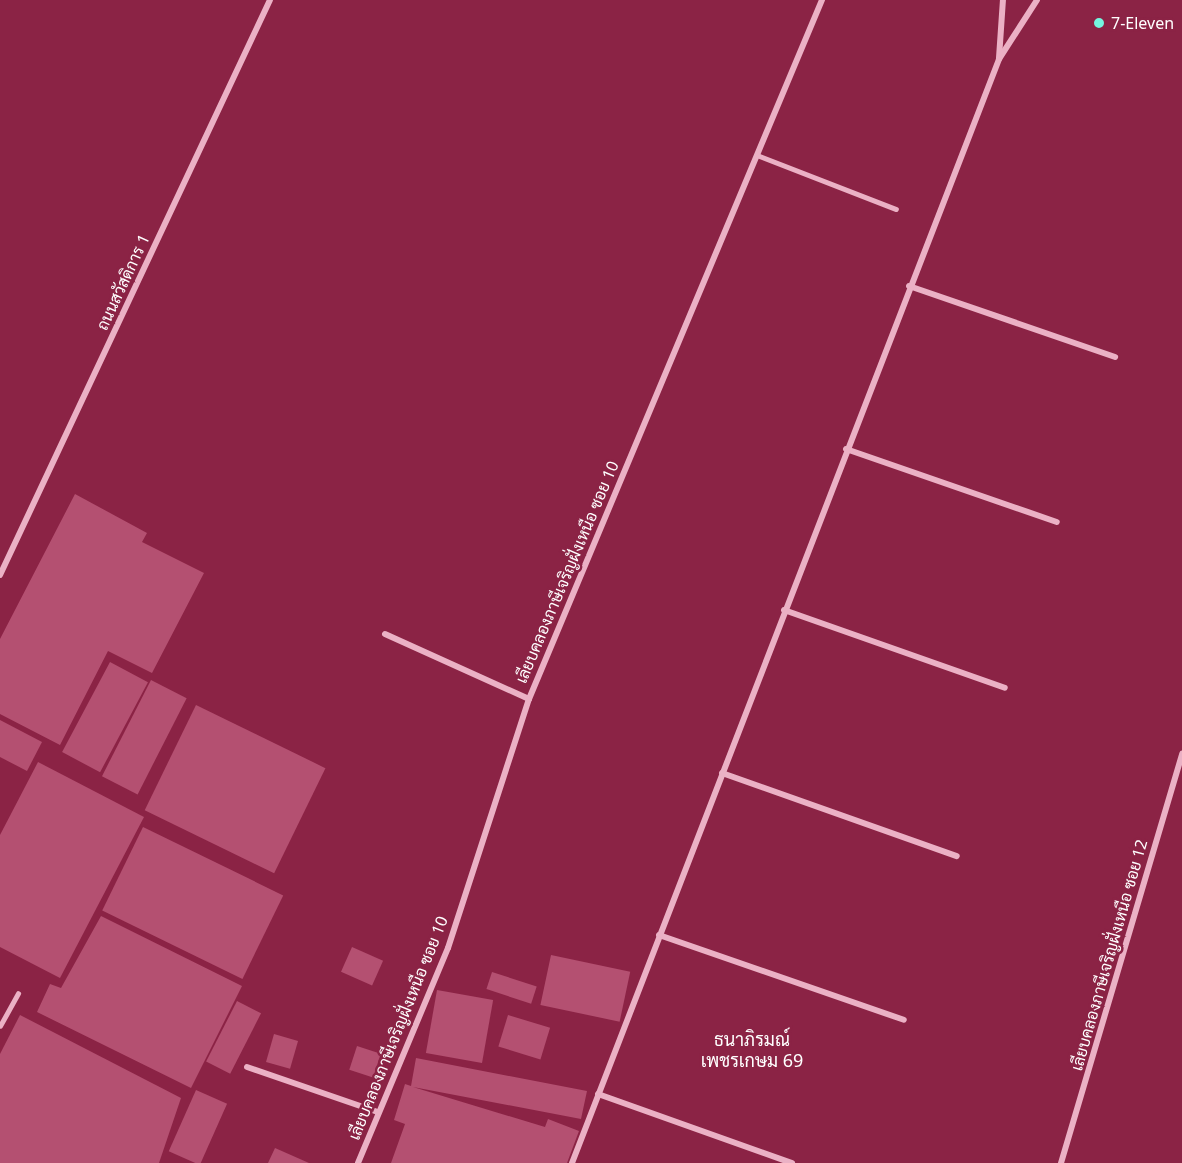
<!DOCTYPE html>
<html>
<head>
<meta charset="utf-8">
<style>
  body { margin:0 }
  #map { position:relative; width:1182px; height:1163px; overflow:hidden; background:#8b2345; font-family:"Noto Sans",Sarabun,sans-serif }
  div>[style] { position:absolute }
  .building>* { inset:0; background:#b45071; transform-origin:0 0 }
  .service>* { height:4.5px; margin:-2.25px; padding:0 2.25px; transform-origin:2.25px; border-radius:2.25px; background:#ebb1c5 }
  .minor>* { height:6px; margin:-3px; padding:0 3px; transform-origin:3px; border-radius:3px; background:#ebb1c5 }
  .dots>* { width:16px; height:16px; translate:-50% -50%; box-sizing:border-box; border:3px solid #8b2345; border-radius:50% }
  span { translate:-50% -50%; white-space:nowrap; text-align:center; line-height:1.15; -webkit-text-stroke:5px #8b2345; paint-order:stroke }
  .poi-label { font-size:16px; color:#fff }
  .left { translate:0 -50%; text-align:left }
  .street-label { font-size:16px; color:#fff }
  .neighbourhood-label { font-size:18px; color:#fff }
</style>
</head>
<body>
<div id="map">
  <div class="building">
    <i style="clip-path:polygon(75px 494px,147px 533px,142px 542px,204px 573px,152px 673px,108px 651px,60px 745px,0 714px,0 639px)"></i>
    <i style="left:110px;top:662px;width:43px;height:102px;rotate:28deg"></i>
    <i style="left:151px;top:680px;width:40px;height:108px;rotate:27deg"></i>
    <i style="left:196px;top:705px;width:144px;height:117px;rotate:26deg"></i>
    <i style="clip-path:polygon(0 720px,42px 742px,27px 771px,0 757px)"></i>
    <i style="clip-path:polygon(38px 762px,144px 817px,60px 978px,0 947px,0 835px)"></i>
    <i style="left:143px;top:827px;width:156px;height:93px;rotate:26deg"></i>
    <i style="clip-path:polygon(101px 916px,242px 986px,191px 1088px,37px 1012px,50px 984px,61px 988px)"></i>
    <i style="left:352px;top:947px;width:34px;height:27px;rotate:24deg"></i>
    <i style="left:551px;top:955px;width:81px;height:51px;rotate:12deg"></i>
    <i style="left:492px;top:972px;width:47px;height:18px;rotate:18deg"></i>
    <i style="left:437px;top:990px;width:57px;height:64px;rotate:10deg"></i>
    <i style="left:237px;top:1001px;width:27px;height:68px;rotate:27deg"></i>
    <i style="clip-path:polygon(20px 1015px,181px 1098px,159px 1163px,0 1163px,0 1054px)"></i>
    <i style="left:508px;top:1015px;width:44px;height:33px;rotate:17deg"></i>
    <i style="left:274px;top:1034px;width:25px;height:29px;rotate:16deg"></i>
    <i style="left:357px;top:1046px;width:25px;height:25px;rotate:18deg"></i>
    <i style="clip-path:polygon(416px 1058px,587px 1091px,581px 1119px,413px 1087px,545px 1127px,548px 1119px,579px 1131px,567px 1163px,391px 1163px,405px 1124px,394px 1120px,405px 1084px,411px 1086px)"></i>
    <i style="left:196px;top:1090px;width:34px;height:67px;rotate:24deg"></i>
    <i style="clip-path:polygon(275px 1148px,309px 1163px,268px 1163px)"></i>
  </div>
  <div class="service">
    <i style="left:757px;top:155px;width:149px;rotate:21.2deg"></i>
    <i style="left:0;top:1026px;width:37px;rotate:-61deg"></i>
  </div>
  <div class="minor">
    <i style="left:999px;top:58px;width:58px;rotate:-86.1deg"></i>
    <i style="left:909px;top:286px;width:218px;rotate:19deg"></i>
    <i style="left:846px;top:449px;width:223px;rotate:19.1deg"></i>
    <i style="left:0;top:575px;width:635px;rotate:-64.85deg"></i>
    <i style="left:784px;top:610px;width:234px;rotate:19.4deg"></i>
    <i style="left:385px;top:634px;width:158px;rotate:24.3deg"></i>
    <i style="left:722px;top:773px;width:249px;rotate:19.5deg"></i>
    <i style="left:659px;top:935px;width:259px;rotate:19.1deg"></i>
    <i style="left:247px;top:1067px;width:139px;rotate:19deg"></i>
    <i style="left:598px;top:1094px;width:206px;rotate:19.6deg"></i>
    <i style="left:358px;top:1163px;width:233px;rotate:-67.3deg"></i>
    <i style="left:448px;top:948px;width:262px;rotate:-72deg"></i>
    <i style="left:529px;top:699px;width:758px;rotate:-67.26deg"></i>
    <i style="left:572px;top:1163px;width:1184px;rotate:-68.85deg"></i>
    <i style="left:999px;top:59px;width:70px;rotate:-57.2deg"></i>
    <i style="left:1061px;top:1163px;width:427px;rotate:-73.5deg"></i>
  </div>
  <div class="dots">
    <i style="left:1099px;top:23px;background:#74f6df"></i>
  </div>
  <div class="poi-label">
    <span class="left" style="left:1111px;top:23px">7-Eleven</span>
  </div>
  <div class="street-label">
    <span style="left:123px;top:282px;rotate:-65deg">ถนนสวัสดิการ 1</span>
    <span style="left:567px;top:572px;rotate:-67deg">เลียบคลองภาษีเจริญฝั่งเหนือ ซอย 10</span>
    <span style="left:1109px;top:955px;rotate:-74deg">เลียบคลองภาษีเจริญฝั่งเหนือ ซอย 12</span>
    <span style="left:398px;top:1028px;rotate:-68deg">เลียบคลองภาษีเจริญฝั่งเหนือ ซอย 10</span>
  </div>
  <div class="neighbourhood-label">
    <span style="left:752px;top:1050px">ธนาภิรมณ์<br>เพชรเกษม 69</span>
  </div>
</div>
</body>
</html>
